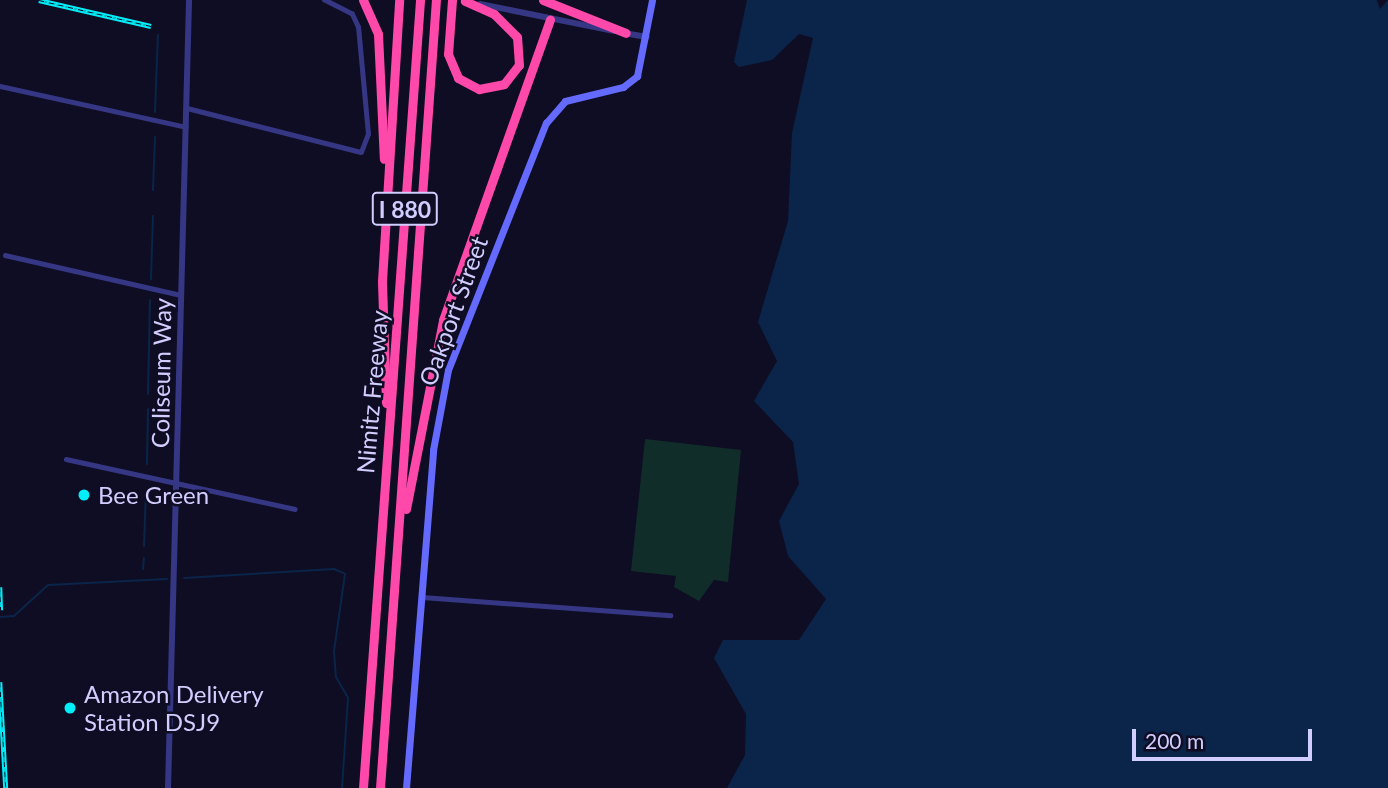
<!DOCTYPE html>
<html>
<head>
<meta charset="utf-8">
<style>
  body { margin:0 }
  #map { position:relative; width:1388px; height:788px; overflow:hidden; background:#0f0d23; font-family:Lato,sans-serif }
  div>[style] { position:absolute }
  .green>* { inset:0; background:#102d2a }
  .water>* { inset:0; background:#0a2549 }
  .stream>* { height:2px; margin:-1px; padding:0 1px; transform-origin:1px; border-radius:1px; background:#0a2549 }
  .minor>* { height:4.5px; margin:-2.25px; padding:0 2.25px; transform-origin:2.25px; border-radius:2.25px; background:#363784 }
  .tertiary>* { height:6px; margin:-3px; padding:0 3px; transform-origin:3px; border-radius:3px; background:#363784 }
  .secondary>* { height:7px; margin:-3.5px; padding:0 3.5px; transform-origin:3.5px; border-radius:3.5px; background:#656aff }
  .motorway>* { height:9px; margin:-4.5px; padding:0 4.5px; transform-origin:4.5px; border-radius:4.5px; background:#ff49aa }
  .rail>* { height:4.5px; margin-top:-2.25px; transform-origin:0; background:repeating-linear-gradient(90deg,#0f0d23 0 5px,#00eef9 0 10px); box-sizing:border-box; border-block:2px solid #00eef9 }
  .dots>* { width:19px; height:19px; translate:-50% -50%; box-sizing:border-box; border:4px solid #0f0d23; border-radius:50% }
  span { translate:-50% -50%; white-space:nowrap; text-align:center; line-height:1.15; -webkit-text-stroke:5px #0f0d23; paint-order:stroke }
  .shield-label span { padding:2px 5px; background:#0f0d23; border:2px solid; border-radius:5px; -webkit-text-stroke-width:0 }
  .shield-label { font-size:23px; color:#d1ceff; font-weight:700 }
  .street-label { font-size:24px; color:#d1ceff }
  .poi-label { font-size:24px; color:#d1ceff }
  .left { translate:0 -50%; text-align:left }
  .scale { position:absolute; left:1132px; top:729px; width:180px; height:32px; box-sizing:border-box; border:4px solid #d1ceff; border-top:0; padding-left:9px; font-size:21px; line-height:24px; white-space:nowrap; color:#d1ceff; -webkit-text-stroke:5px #0f0d23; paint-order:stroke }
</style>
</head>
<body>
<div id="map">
  <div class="green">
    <i style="clip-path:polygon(645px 439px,741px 450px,728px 582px,714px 580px,699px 601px,674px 587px,676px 576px,631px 571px)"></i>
  </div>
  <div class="water">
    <i style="clip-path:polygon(747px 0,1377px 0,1380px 9px,1388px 0,1388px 788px,727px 788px,745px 755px,746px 714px,714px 658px,723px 640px,799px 640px,826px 599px,788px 556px,779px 521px,799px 484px,793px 442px,754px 401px,777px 361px,758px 322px,788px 221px,792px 133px,813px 38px,799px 34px,772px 60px,739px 67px,734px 62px)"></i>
  </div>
  <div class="stream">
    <i style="left:155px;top:112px;width:77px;rotate:-87.8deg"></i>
    <i style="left:153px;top:190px;width:53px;rotate:-87.8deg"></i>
    <i style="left:151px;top:279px;width:63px;rotate:-88.2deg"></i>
    <i style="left:148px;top:394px;width:94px;rotate:-88.8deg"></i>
    <i style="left:147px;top:464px;width:55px;rotate:-89deg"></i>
    <i style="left:144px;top:546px;width:56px;rotate:-88deg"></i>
    <i style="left:143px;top:569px;width:11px;rotate:-85deg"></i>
    <i style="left:184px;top:578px;width:150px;rotate:-3.4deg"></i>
    <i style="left:334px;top:569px;width:12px;rotate:24deg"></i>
    <i style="left:345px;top:574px;width:78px;rotate:98.1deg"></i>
    <i style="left:334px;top:651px;width:26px;rotate:86deg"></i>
    <i style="left:336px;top:677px;width:24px;rotate:60deg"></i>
    <i style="left:348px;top:698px;width:90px;rotate:93.8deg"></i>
    <i style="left:0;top:617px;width:14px;rotate:-4deg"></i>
    <i style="left:14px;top:616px;width:46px;rotate:-42.4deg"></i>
    <i style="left:48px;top:585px;width:119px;rotate:-2.9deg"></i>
  </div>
  <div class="minor">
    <i style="left:0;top:86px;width:190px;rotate:12.4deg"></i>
    <i style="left:187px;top:108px;width:179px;rotate:14.2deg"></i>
    <i style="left:361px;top:152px;width:19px;rotate:-69deg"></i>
    <i style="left:368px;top:134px;width:107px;rotate:-95.3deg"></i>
    <i style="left:358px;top:27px;width:14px;rotate:-115deg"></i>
    <i style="left:352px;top:14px;width:31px;rotate:-153deg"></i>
    <i style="left:5px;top:255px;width:180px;rotate:12.8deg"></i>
    <i style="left:66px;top:459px;width:234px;rotate:12.3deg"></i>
    <i style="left:422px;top:597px;width:249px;rotate:4.2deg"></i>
  </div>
  <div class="tertiary">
    <i style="left:480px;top:4px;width:137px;rotate:11.4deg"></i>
    <i style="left:624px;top:33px;width:23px;rotate:10deg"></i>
    <i style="left:168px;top:788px;width:788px;rotate:-88.47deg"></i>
  </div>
  <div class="secondary">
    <i style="left:406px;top:788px;width:339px;rotate:-85.4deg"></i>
    <i style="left:433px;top:450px;width:81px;rotate:-79.4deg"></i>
    <i style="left:448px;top:370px;width:266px;rotate:-68.4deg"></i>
    <i style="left:546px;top:123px;width:29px;rotate:-49deg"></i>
    <i style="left:565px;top:101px;width:60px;rotate:-13.6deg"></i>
    <i style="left:623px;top:87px;width:18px;rotate:-38deg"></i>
    <i style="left:637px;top:76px;width:77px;rotate:-78.8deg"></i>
  </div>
  <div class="motorway">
    <i style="left:363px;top:0;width:37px;rotate:66deg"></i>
    <i style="left:378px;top:34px;width:125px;rotate:87.3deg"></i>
    <i style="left:452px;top:0;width:54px;rotate:94.2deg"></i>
    <i style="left:448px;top:54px;width:26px;rotate:67deg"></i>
    <i style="left:458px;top:78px;width:24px;rotate:28deg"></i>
    <i style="left:479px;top:89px;width:25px;rotate:-11deg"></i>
    <i style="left:504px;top:84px;width:24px;rotate:-52deg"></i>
    <i style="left:519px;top:65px;width:28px;rotate:-94deg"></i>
    <i style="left:517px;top:37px;width:33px;rotate:-135deg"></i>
    <i style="left:494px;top:14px;width:32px;rotate:-156deg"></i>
    <i style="left:543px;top:0;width:89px;rotate:21.7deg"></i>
    <i style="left:386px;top:403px;width:122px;rotate:-91.9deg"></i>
    <i style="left:382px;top:281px;width:282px;rotate:-86.5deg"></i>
    <i style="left:406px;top:509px;width:193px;rotate:-78.9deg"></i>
    <i style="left:443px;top:320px;width:319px;rotate:-70.4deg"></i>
    <i style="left:363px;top:788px;width:790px;rotate:-85.86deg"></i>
    <i style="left:380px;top:788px;width:790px;rotate:-85.94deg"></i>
  </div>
  <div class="rail">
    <i style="left:39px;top:0;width:115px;rotate:13.1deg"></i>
    <i style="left:0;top:587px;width:23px;rotate:88deg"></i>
    <i style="left:0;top:682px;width:106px;rotate:86.8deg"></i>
  </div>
  <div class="dots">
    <i style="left:84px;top:495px;background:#00eef9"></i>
    <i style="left:70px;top:708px;background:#00eef9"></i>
  </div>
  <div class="shield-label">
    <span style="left:405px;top:209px">I 880</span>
  </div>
  <div class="street-label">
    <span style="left:453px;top:311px;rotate:-70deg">Oakport Street</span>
    <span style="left:161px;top:373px;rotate:-89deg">Coliseum Way</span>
    <span style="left:372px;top:392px;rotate:-85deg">Nimitz Freeway</span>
  </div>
  <div class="poi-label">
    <span class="left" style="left:98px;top:495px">Bee Green</span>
    <span class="left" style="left:84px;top:708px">Amazon Delivery<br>Station DSJ9</span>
  </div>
  <div class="scale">200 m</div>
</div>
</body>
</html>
